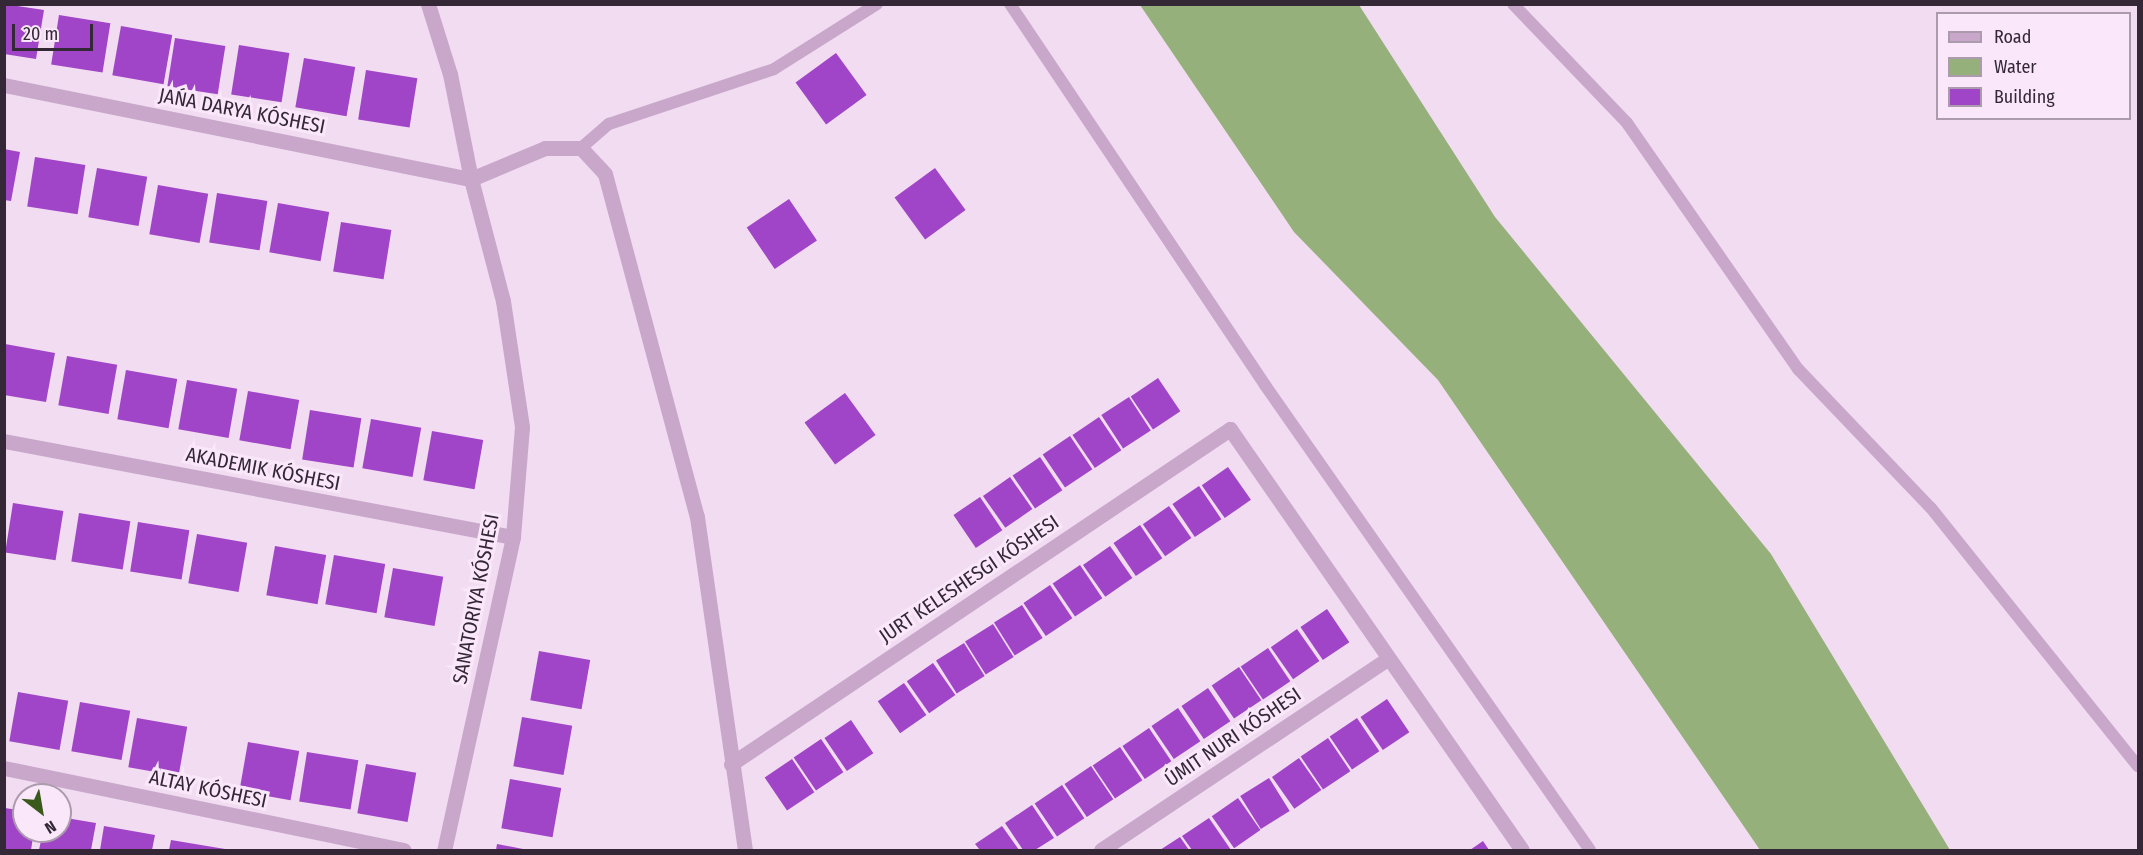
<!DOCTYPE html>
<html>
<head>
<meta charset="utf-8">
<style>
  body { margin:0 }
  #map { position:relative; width:2143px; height:855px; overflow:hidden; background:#f2dcf2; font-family:"Fira Sans Condensed",sans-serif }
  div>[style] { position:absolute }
  .water>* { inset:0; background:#95b07a }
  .building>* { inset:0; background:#a045c7; transform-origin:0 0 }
  .lane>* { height:12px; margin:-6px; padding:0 6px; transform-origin:6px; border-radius:6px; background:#c8a7cb }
  .street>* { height:15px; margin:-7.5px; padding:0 7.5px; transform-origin:7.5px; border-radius:7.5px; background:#c8a7cb }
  span { translate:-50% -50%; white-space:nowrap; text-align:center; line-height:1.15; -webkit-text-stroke:6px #fae8fa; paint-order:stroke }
  .street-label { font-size:20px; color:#342837 }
  .frame { position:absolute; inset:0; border:6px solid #342837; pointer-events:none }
  .legend { position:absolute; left:1936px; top:12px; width:195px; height:108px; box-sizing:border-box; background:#fae8fa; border:2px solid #ab9bac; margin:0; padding:8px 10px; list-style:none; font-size:18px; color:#342837 }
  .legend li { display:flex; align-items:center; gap:12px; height:30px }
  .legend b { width:30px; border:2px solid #ab9bac }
  .north { position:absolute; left:12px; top:783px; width:60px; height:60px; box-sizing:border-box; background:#fae8fa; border:2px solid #ab9bac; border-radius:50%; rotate:149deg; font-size:16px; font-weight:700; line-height:24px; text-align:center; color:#342837 }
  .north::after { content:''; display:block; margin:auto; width:21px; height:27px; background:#3a591d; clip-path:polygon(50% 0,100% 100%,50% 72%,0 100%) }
  .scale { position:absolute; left:12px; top:24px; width:81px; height:27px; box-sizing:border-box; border:3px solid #342837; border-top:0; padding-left:8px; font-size:18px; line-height:21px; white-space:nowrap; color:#342837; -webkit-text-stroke:4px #fae8fa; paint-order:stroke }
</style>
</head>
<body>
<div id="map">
  <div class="water">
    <i style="clip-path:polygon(1140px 5px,1359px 5px,1495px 217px,1771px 554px,1950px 850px,1760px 850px,1438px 380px,1294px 232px)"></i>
  </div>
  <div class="building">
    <i style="clip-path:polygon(4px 4px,44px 10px,36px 59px,4px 54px)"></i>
    <i style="left:59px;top:15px;width:52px;height:50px;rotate:9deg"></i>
    <i style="left:121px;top:26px;width:52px;height:50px;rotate:10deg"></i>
    <i style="left:175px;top:38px;width:51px;height:49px;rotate:9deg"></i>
    <i style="left:239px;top:45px;width:51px;height:50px;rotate:9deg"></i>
    <i style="left:836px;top:53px;width:52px;height:50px;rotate:54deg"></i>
    <i style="left:304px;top:58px;width:52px;height:50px;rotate:10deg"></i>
    <i style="left:366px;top:70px;width:52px;height:50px;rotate:9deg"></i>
    <i style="clip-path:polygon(4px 149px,20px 152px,11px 201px,4px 200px)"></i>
    <i style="left:35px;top:157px;width:51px;height:50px;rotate:9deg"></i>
    <i style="left:97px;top:168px;width:51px;height:50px;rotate:10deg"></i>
    <i style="left:935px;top:168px;width:52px;height:50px;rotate:54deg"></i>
    <i style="left:158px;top:185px;width:51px;height:50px;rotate:10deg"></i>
    <i style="left:217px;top:193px;width:51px;height:50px;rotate:9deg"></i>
    <i style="left:789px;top:199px;width:50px;height:51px;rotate:56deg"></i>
    <i style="left:278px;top:203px;width:52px;height:50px;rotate:10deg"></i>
    <i style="left:341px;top:222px;width:51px;height:50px;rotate:9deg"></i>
    <i style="clip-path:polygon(5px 344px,55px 353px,46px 402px,4px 395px)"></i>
    <i style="left:67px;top:356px;width:51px;height:50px;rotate:10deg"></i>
    <i style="left:126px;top:370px;width:52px;height:50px;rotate:10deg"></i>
    <i style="left:1158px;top:378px;width:40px;height:33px;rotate:56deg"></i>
    <i style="left:187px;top:380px;width:51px;height:50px;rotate:10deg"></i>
    <i style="left:248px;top:391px;width:52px;height:50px;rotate:10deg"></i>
    <i style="left:845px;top:393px;width:52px;height:50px;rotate:54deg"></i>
    <i style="left:1129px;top:397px;width:40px;height:33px;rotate:57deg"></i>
    <i style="left:310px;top:410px;width:52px;height:50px;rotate:9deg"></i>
    <i style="left:1099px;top:417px;width:40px;height:32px;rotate:56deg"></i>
    <i style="left:371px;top:419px;width:51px;height:50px;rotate:10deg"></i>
    <i style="left:432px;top:431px;width:52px;height:50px;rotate:10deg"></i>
    <i style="left:1070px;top:436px;width:40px;height:33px;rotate:56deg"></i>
    <i style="left:1040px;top:457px;width:40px;height:33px;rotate:56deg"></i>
    <i style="left:1228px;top:467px;width:40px;height:32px;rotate:55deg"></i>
    <i style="left:1010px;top:477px;width:39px;height:33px;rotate:55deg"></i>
    <i style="left:1199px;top:486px;width:40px;height:32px;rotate:56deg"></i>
    <i style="left:980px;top:497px;width:40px;height:32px;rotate:56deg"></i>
    <i style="left:13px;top:503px;width:51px;height:50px;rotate:9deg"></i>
    <i style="left:1169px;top:506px;width:39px;height:32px;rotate:55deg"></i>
    <i style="left:79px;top:513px;width:52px;height:49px;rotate:9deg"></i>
    <i style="left:138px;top:522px;width:52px;height:50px;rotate:9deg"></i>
    <i style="left:1140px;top:525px;width:40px;height:32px;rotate:56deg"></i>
    <i style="left:197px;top:534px;width:51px;height:50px;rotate:10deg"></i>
    <i style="left:275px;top:546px;width:52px;height:50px;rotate:10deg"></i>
    <i style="left:1110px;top:546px;width:39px;height:33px;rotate:55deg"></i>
    <i style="left:334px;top:555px;width:52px;height:50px;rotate:10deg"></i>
    <i style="left:1080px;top:565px;width:40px;height:33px;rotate:56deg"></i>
    <i style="left:393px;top:568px;width:51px;height:50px;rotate:10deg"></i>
    <i style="left:1050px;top:585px;width:40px;height:32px;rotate:56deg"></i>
    <i style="left:1022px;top:605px;width:39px;height:33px;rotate:58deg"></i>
    <i style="left:1327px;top:609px;width:40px;height:32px;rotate:56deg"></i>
    <i style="left:993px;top:624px;width:39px;height:33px;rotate:58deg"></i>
    <i style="left:1297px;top:629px;width:39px;height:32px;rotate:55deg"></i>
    <i style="left:964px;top:643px;width:39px;height:33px;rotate:58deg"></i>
    <i style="left:1268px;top:648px;width:40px;height:33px;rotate:56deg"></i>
    <i style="left:539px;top:651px;width:52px;height:50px;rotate:10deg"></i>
    <i style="left:933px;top:663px;width:39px;height:32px;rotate:55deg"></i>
    <i style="left:1239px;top:667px;width:40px;height:33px;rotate:56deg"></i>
    <i style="left:904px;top:683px;width:39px;height:32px;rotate:55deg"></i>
    <i style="left:1208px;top:688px;width:40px;height:32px;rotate:56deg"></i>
    <i style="left:18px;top:692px;width:51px;height:50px;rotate:10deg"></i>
    <i style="left:1387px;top:699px;width:40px;height:32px;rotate:56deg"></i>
    <i style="left:80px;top:702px;width:51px;height:50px;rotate:10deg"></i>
    <i style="left:1178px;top:708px;width:40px;height:32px;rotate:56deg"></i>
    <i style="left:522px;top:717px;width:51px;height:50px;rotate:10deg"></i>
    <i style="left:137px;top:718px;width:51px;height:50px;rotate:10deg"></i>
    <i style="left:1357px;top:718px;width:40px;height:33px;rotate:56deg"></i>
    <i style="left:851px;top:720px;width:40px;height:32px;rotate:56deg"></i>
    <i style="left:1149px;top:728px;width:40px;height:32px;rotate:56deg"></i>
    <i style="left:1328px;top:738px;width:40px;height:33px;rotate:56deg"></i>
    <i style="left:821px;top:739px;width:40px;height:33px;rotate:56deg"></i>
    <i style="left:248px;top:742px;width:52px;height:50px;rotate:10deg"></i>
    <i style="left:1120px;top:747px;width:40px;height:33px;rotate:56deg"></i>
    <i style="left:307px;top:752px;width:52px;height:50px;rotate:9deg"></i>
    <i style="left:1299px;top:758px;width:39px;height:33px;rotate:55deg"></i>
    <i style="left:792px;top:759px;width:40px;height:33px;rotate:56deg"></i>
    <i style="left:366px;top:764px;width:51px;height:50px;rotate:10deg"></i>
    <i style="left:1091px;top:766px;width:40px;height:32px;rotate:56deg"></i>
    <i style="left:1269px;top:778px;width:39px;height:34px;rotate:58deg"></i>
    <i style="left:510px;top:779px;width:52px;height:50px;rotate:10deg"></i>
    <i style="left:1062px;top:785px;width:40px;height:33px;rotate:56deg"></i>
    <i style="left:1238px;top:798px;width:39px;height:32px;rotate:55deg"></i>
    <i style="clip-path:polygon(1032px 805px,1054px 838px,1035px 850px,1023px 850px,1005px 823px)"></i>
    <i style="clip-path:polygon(5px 808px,24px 811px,24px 831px,34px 831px,31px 850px,5px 850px)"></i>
    <i style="clip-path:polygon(60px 817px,96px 823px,91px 850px,39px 850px,43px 831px,60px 831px)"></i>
    <i style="clip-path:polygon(1209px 818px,1231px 850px,1192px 850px,1182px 836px)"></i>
    <i style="clip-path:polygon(104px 826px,155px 835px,152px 850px,100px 850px)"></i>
    <i style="clip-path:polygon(1002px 826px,1019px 850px,980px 850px,975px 844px)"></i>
    <i style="clip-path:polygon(1180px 837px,1189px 850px,1160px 850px)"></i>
    <i style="clip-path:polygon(171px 840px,225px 849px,225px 850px,169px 850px)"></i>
    <i style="clip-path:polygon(1483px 841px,1489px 850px,1470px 850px)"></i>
    <i style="clip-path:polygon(497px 844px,523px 849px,523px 850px,496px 850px)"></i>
  </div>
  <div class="lane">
    <i style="left:1010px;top:4px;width:458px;rotate:56.2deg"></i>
    <i style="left:1265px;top:385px;width:567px;rotate:55.05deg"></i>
    <i style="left:1513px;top:4px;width:165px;rotate:46.2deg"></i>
    <i style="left:1627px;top:123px;width:300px;rotate:55.2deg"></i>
    <i style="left:1798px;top:369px;width:192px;rotate:46.3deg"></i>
    <i style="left:1931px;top:508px;width:331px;rotate:51.3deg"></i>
    <i style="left:581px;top:148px;width:37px;rotate:-41deg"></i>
    <i style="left:609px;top:124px;width:174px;rotate:-18.4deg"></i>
    <i style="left:774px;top:69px;width:122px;rotate:-32.3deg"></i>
  </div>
  <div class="street">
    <i style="left:428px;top:4px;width:73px;rotate:72.6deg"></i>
    <i style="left:450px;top:74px;width:107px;rotate:78.7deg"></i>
    <i style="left:471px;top:179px;width:126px;rotate:75.3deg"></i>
    <i style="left:503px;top:301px;width:127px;rotate:81.4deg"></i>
    <i style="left:522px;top:427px;width:110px;rotate:94.7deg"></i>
    <i style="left:513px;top:537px;width:321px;rotate:102.4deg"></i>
    <i style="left:4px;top:85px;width:476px;rotate:11.4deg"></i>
    <i style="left:471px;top:179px;width:80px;rotate:-22.7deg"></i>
    <i style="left:545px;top:148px;width:36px"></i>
    <i style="left:581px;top:148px;width:35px;rotate:47deg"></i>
    <i style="left:605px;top:174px;width:355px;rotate:75deg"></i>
    <i style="left:697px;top:517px;width:336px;rotate:81.8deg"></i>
    <i style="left:4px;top:441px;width:518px;rotate:10.68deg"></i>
    <i style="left:731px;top:764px;width:601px;rotate:-33.88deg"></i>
    <i style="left:1230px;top:429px;width:512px;rotate:55.26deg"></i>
    <i style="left:4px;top:768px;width:408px;rotate:11.6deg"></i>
    <i style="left:1101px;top:850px;width:344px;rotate:-33.7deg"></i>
  </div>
  <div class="street-label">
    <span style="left:242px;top:111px;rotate:11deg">JAŃA DARYA KÓSHESI</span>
    <span style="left:263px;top:469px;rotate:11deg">AKADEMIK KÓSHESI</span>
    <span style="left:969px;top:579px;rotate:-34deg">JURT KELESHESGI KÓSHESI</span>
    <span style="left:476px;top:599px;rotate:-79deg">SANATORIYA KÓSHESI</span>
    <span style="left:1233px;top:737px;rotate:-34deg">ÚMIT NURI KÓSHESI</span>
    <span style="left:208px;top:789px;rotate:12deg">ALTAY KÓSHESI</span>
  </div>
  <div class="frame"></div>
  <ul class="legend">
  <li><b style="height:8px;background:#c8a7cb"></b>Road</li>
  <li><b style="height:16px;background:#95b07a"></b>Water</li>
  <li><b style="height:16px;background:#a045c7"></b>Building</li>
  </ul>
  <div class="north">N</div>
  <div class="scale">20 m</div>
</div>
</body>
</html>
